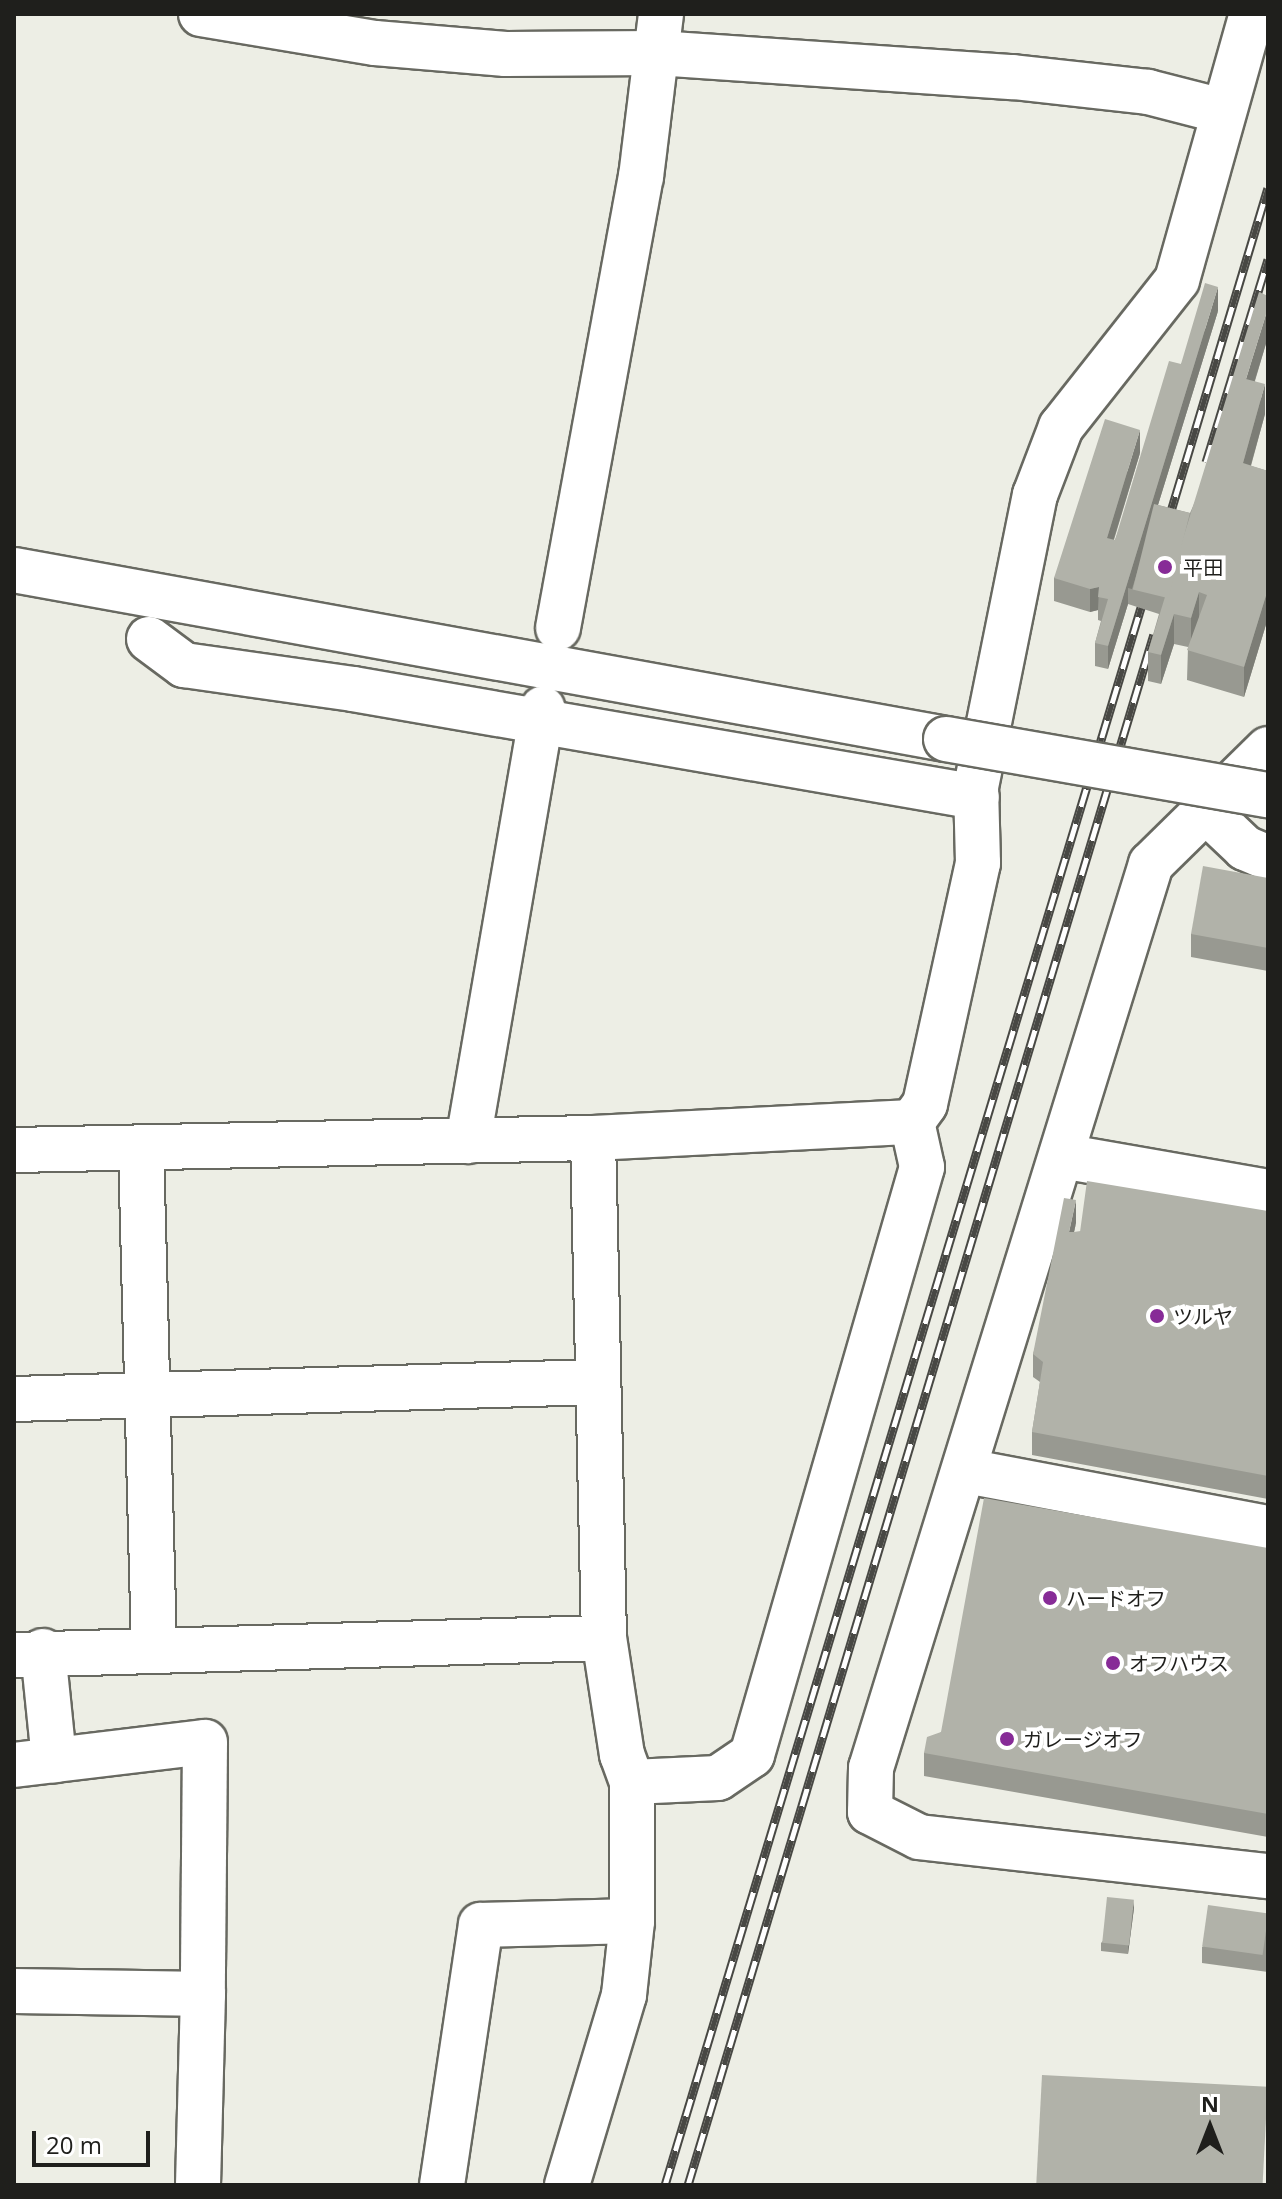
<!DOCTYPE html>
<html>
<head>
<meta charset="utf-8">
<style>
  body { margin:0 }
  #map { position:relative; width:1282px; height:2199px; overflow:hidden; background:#edeee5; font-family:"Open Sans","Noto Sans JP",sans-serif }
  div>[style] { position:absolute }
  .roads { filter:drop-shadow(2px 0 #686961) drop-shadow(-2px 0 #686961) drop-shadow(0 2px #686961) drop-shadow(0 -2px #686961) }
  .minor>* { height:44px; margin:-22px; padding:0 22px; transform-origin:22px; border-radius:22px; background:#fff }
  .rail>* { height:9px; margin-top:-4.5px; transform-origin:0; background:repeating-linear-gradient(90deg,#fff 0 18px,#484844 0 36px); box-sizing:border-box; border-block:2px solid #484844 }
  .bridges { filter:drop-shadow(2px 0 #686961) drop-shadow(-2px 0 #686961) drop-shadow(0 2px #686961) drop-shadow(0 -2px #686961) }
  .minor-bridge>* { height:44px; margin:-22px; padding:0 22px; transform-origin:22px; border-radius:22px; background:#fff }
  .wall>* { inset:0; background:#989991 }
  .shaded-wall>* { inset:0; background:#7c7d76 }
  .building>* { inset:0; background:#b1b2a9; transform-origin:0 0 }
  .dots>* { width:22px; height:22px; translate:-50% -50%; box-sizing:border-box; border:4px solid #fff; border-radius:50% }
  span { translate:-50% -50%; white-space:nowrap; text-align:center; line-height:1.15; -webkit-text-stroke:8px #fff; paint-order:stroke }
  .poi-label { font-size:20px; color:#1f1f1c }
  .left { translate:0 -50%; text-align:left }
  .frame { position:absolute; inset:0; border:16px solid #1f1f1c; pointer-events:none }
  .north { position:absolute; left:1170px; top:2087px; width:80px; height:80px; -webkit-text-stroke:6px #fff; paint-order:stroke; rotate:0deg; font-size:22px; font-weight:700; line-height:32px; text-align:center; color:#1f1f1c }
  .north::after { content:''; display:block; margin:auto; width:28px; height:36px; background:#1f1f1c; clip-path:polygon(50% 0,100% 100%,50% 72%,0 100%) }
  .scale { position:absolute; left:32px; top:2131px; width:118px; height:36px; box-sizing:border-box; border:4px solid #1f1f1c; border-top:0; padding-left:10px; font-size:24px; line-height:28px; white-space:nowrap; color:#1f1f1c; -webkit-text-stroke:6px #fff; paint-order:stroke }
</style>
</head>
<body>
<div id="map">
  <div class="roads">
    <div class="minor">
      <i style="left:201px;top:14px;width:176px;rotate:9.5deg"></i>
      <i style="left:375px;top:43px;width:131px;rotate:4.8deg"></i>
      <i style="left:506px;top:54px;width:151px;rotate:-0.4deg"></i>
      <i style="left:657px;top:53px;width:357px;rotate:3.9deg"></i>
      <i style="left:1013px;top:77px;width:136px;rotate:6.3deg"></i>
      <i style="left:1148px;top:92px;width:76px;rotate:14.4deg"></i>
      <i style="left:14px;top:570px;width:947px;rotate:10.28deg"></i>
      <i style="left:558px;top:628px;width:459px;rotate:-79.6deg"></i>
      <i style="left:641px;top:177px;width:164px;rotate:-83deg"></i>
      <i style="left:149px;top:639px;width:44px;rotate:36.6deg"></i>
      <i style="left:184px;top:665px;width:171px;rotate:8.1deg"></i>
      <i style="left:353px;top:689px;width:633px;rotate:9.82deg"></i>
      <i style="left:1268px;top:749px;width:164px;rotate:135.5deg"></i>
      <i style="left:1151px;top:864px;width:946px;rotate:107.21deg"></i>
      <i style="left:871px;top:1768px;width:44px;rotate:91.3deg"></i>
      <i style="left:870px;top:1812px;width:55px;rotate:27deg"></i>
      <i style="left:919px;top:1837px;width:351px;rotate:6.4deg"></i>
      <i style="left:1205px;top:810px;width:55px;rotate:43.5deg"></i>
      <i style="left:1245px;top:848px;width:25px;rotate:23deg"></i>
      <i style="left:468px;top:1141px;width:439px;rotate:-80.2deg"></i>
      <i style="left:141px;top:1148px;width:500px;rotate:88.51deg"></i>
      <i style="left:14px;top:1150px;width:579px;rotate:-1.19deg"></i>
      <i style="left:593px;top:1138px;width:319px;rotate:-2.9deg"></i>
      <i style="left:912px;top:1122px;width:22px;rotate:-54deg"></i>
      <i style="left:925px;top:1104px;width:247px;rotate:-77.6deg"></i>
      <i style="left:978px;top:863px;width:76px;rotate:-91.5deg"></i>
      <i style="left:976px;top:787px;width:298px;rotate:-78.6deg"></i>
      <i style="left:1035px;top:495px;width:73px;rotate:-69.1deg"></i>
      <i style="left:1061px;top:427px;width:187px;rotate:-51.7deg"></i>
      <i style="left:1177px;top:280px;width:276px;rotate:-74.3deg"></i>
      <i style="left:1062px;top:1156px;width:209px;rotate:9.9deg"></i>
      <i style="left:14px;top:1399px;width:583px;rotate:-1.67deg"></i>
      <i style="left:966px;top:1471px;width:307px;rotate:10.7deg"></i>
      <i style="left:43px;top:1651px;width:110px;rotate:84.2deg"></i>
      <i style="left:14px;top:1655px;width:590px;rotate:-1.65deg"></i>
      <i style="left:14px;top:1765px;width:192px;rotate:-6.9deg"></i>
      <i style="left:205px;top:1742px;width:252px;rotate:90.5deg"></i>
      <i style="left:632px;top:1782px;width:86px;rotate:-2.7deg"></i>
      <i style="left:718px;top:1778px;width:41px;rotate:-34.1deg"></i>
      <i style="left:752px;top:1755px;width:612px;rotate:-73.87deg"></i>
      <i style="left:922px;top:1167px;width:46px;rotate:-102.5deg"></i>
      <i style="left:14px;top:1991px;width:189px;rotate:0.9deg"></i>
      <i style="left:203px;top:1994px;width:191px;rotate:91.5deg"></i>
      <i style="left:442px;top:2185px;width:263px;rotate:-81.5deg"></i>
      <i style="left:481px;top:1925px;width:151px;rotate:-1.5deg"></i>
      <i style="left:567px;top:2185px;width:198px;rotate:-73.3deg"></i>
      <i style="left:624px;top:1995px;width:74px;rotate:-83.8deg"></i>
      <i style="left:632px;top:1921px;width:139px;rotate:-90deg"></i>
      <i style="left:632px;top:1782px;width:29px;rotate:-110deg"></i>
      <i style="left:622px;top:1755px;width:118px;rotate:-98.7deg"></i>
      <i style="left:604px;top:1638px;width:500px;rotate:-91.26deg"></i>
    </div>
  </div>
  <div class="rail">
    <i style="left:1206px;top:462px;width:212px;rotate:-73deg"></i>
    <i style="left:1165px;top:531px;width:358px;rotate:-73.3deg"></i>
    <i style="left:665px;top:2185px;width:1668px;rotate:-73.21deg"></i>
    <i style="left:688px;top:2185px;width:1619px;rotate:-73.28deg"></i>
  </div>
  <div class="bridges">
    <div class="minor-bridge">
      <i style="left:946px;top:739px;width:327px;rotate:9.9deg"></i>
    </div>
  </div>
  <div class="wall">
    <i style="clip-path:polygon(1218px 311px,1158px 505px,1190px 513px,1268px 337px,1255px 381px,1265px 414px,1251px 466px,1268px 471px,1268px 618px,1244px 697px,1187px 680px,1188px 647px,1174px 644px,1161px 684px,1148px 681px,1148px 652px,1159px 614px,1128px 604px,1108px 669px,1095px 666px,1095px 643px,1101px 621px,1098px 620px,1098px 610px,1090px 612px,1054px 601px,1054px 578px,1140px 453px,1114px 540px,1115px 540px,1181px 364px)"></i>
    <i style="clip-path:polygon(1268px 878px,1268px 971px,1191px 957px,1191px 934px)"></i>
    <i style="clip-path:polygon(1268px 1211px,1268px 1499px,1032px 1455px,1032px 1432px,1040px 1382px,1033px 1377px,1033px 1354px,1076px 1223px,1074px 1232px)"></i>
    <i style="clip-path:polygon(1268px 1548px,1268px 1837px,924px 1776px,924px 1753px,941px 1732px)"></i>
    <i style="clip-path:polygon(1134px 1908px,1128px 1954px,1101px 1951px,1101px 1943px)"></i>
    <i style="clip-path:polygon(1268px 1913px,1268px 1972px,1202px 1963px,1202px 1947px)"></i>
  </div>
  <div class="shaded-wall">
    <i style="clip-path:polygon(1218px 287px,1218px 311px,1132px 589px,1128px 588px,1128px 604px,1108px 669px,1108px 646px)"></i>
    <i style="clip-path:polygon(1268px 308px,1268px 337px,1246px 409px,1246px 379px)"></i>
    <i style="clip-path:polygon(1265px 384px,1265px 414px,1243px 493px,1243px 463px)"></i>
    <i style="clip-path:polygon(1140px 430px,1140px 453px,1107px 561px,1107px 538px)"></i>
    <i style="clip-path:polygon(1099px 587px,1098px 610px,1090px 612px,1090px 589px)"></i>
    <i style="clip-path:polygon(1268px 589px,1268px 618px,1244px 697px,1244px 667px)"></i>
    <i style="clip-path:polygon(1199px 592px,1199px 622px,1191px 648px,1191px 618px)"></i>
    <i style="clip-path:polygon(1174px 614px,1174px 644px,1161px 684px,1161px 655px)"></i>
    <i style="clip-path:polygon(1076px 1200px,1076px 1223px,1069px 1255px,1069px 1232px)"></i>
    <i style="clip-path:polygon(1134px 1900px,1134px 1908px,1128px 1954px,1128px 1946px)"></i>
  </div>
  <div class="building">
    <i style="clip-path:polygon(1205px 283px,1218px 287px,1108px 646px,1095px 643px,1108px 599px,1098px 597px,1099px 587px,1090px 589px,1054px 578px,1105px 419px,1140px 430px,1107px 538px,1115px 540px,1169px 361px,1181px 364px)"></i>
    <i style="clip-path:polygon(1259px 292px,1268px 296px,1268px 308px,1246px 379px,1265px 384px,1243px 463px,1268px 471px,1268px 589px,1244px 667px,1187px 650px,1207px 595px,1199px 592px,1191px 618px,1174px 614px,1161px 655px,1148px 652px)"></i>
    <i style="left:1154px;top:504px;width:37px;height:88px;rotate:14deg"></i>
    <i style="clip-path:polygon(1203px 866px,1268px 878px,1268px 948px,1191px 934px)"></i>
    <i style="clip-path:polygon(1087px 1181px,1268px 1211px,1268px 1476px,1032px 1432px,1043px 1362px,1033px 1354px,1064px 1198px,1076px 1200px,1069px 1232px,1080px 1232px)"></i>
    <i style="clip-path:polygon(984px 1498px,1268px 1548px,1268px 1814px,924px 1753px,927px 1737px,941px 1732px)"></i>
    <i style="left:1107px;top:1897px;width:27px;height:46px;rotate:6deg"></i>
    <i style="left:1208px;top:1905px;width:61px;height:42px;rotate:8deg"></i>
    <i style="left:1042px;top:2075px;width:226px;height:110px;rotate:3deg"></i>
  </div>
  <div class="dots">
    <i style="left:1165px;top:567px;background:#872b97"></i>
    <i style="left:1157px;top:1316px;background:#872b97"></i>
    <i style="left:1050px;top:1598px;background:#872b97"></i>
    <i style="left:1113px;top:1663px;background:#872b97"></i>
    <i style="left:1007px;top:1739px;background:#872b97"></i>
  </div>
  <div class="poi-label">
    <span class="left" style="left:1183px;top:567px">平田</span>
    <span class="left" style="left:1173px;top:1316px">ツルヤ</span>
    <span class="left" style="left:1066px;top:1598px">ハードオフ</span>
    <span class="left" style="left:1129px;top:1663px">オフハウス</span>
    <span class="left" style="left:1023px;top:1739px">ガレージオフ</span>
  </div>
  <div class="frame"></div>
  <div class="north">N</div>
  <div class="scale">20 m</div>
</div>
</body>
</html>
